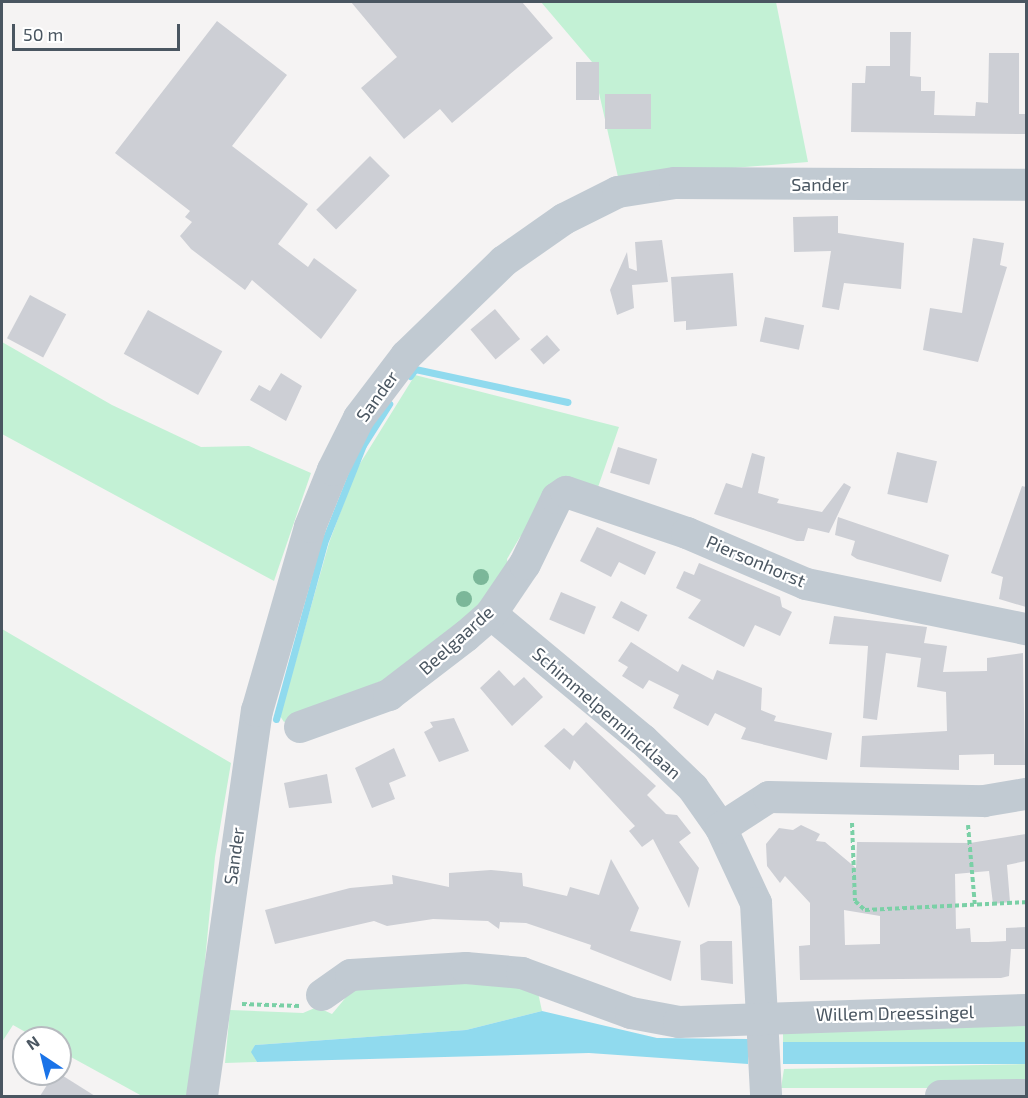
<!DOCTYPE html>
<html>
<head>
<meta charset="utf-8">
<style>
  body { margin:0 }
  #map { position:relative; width:1028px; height:1098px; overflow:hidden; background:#f5f3f3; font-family:"Exo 2",sans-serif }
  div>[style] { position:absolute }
  .green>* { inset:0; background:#c3f1d5 }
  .water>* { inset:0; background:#90daee; transform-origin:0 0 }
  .stream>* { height:7px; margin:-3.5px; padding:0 3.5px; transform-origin:3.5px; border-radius:3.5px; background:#90daee }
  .building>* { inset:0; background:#cdcfd5; transform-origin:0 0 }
  .path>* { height:4px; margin-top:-2px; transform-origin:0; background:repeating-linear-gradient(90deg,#7ad0a6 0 4.5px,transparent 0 7.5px) }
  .minor>* { height:32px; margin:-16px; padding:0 16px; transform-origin:16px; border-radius:16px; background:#c1cad2 }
  .trees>* { width:16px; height:16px; margin:-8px; border-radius:50%; background:#7bb799 }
  span { translate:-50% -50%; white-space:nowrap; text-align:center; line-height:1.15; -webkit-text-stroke:4.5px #fff; paint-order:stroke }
  .street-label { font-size:18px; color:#4a5661 }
  .frame { position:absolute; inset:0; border:3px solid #4a5661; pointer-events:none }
  .north { position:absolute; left:12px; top:1026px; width:60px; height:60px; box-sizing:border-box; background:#fff; border:2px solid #b7bbc0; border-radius:50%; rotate:325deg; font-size:16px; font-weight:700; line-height:24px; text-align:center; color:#4a5661 }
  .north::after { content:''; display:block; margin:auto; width:21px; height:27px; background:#1a73e8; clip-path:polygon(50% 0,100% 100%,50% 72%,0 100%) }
  .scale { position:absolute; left:12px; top:24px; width:168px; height:27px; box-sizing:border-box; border:3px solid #4a5661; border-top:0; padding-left:8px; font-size:18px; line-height:21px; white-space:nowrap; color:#4a5661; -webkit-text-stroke:4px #fff; paint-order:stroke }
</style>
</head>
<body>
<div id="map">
  <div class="green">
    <i style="clip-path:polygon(541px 2px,776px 2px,808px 162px,618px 177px,592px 62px)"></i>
    <i style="clip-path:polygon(2px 342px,112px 405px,201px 447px,249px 446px,311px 473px,274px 581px,2px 434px)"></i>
    <i style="clip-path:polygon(415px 375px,619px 427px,597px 490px,520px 537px,507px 559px,509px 574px,419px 665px,284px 722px,280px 716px,329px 543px,356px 470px)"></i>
    <i style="clip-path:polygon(2px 629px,231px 763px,215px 857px,192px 1096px,142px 1096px,60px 1051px,60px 1038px,36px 1038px,13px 1025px,2px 1042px)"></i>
    <i style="clip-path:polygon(386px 979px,537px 988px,542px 1011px,466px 1030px,255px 1045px,252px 1052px,257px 1062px,225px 1063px,230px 1010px,303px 1013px,317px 1007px,332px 1014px,357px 984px)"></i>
    <i style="clip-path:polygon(1026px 1018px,1026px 1042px,783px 1047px,783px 1027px)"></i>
    <i style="clip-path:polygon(1026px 1064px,1026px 1088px,781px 1088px,784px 1069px)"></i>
  </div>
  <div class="water">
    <i style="clip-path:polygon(542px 1011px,657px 1038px,748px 1039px,748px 1064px,589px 1053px,257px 1062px,251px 1052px,255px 1045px,466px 1030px)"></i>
    <i style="left:1026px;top:1042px;width:22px;height:243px;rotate:90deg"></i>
  </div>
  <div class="stream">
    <i style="left:410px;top:376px;width:9px;rotate:-54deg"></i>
    <i style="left:415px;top:369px;width:156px;rotate:12.2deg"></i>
    <i style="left:276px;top:719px;width:182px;rotate:-74.7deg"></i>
    <i style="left:324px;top:543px;width:105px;rotate:-68.3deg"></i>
    <i style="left:363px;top:445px;width:49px;rotate:-57.6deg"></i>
  </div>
  <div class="building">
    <i style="clip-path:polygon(351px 2px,522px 2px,553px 38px,452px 123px,440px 109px,404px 139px,361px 88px,397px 57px)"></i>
    <i style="clip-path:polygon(217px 21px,287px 75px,232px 146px,308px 204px,278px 244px,308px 267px,314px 258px,357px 290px,321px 339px,252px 280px,245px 290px,191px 249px,180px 236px,192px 222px,185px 217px,190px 211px,115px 153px)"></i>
    <i style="clip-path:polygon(890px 32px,911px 32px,910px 76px,921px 77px,921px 91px,935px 91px,934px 115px,975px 116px,976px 102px,988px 103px,989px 53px,1019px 53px,1019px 114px,1026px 114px,1026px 134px,851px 132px,852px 83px,865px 83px,866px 66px,890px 66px)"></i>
    <i style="left:576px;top:62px;width:23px;height:38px"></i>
    <i style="left:605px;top:94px;width:46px;height:35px"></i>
    <i style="left:370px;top:156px;width:28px;height:76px;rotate:45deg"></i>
    <i style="clip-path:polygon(838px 216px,838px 233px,904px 243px,901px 289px,844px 283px,839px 310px,822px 307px,831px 251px,794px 252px,793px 217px)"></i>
    <i style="clip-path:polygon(973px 238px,1004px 243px,1000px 265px,1007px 267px,978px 362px,923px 350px,930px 308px,962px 313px)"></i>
    <i style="clip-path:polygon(662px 240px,668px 282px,632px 285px,634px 308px,617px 315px,610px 290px,627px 252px,629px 268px,637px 271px,635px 242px)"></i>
    <i style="clip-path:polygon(733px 273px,737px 326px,686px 330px,686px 321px,674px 322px,671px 277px)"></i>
    <i style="left:30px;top:295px;width:41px;height:49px;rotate:28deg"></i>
    <i style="left:495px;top:309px;width:39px;height:32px;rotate:50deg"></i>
    <i style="left:148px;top:310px;width:85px;height:50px;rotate:29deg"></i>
    <i style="left:765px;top:317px;width:40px;height:25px;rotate:12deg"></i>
    <i style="left:547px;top:335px;width:20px;height:22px;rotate:49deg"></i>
    <i style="clip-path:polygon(281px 373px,302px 386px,286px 421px,250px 400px,259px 385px,270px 391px)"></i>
    <i style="left:618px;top:447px;width:41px;height:27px;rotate:17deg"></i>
    <i style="left:897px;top:452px;width:41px;height:43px;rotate:13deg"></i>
    <i style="clip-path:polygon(752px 453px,765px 457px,758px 493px,779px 499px,777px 503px,822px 512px,844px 483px,851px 487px,829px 533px,808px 528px,804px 541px,797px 541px,714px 514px,726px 483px,742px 488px)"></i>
    <i style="clip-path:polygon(1022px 486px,1026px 487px,1026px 607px,999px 599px,1003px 577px,991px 573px)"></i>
    <i style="clip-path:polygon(838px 517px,949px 555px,941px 582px,857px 559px,851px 555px,855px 541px,835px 535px)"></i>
    <i style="clip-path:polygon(597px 527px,656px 552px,645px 575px,619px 562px,611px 577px,580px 561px)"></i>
    <i style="clip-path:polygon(699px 563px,780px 597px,782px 607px,792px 612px,780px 636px,755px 625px,744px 647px,688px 618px,701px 600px,676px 588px,684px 571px,694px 575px)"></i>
    <i style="left:561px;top:592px;width:38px;height:30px;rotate:23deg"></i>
    <i style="left:621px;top:601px;width:30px;height:19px;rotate:28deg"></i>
    <i style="clip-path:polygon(834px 616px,927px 627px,924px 643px,947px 646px,943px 672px,987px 671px,987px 658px,1023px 653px,1025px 765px,994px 765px,994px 754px,959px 755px,959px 770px,860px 767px,862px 736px,947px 731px,946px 692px,917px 687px,921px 658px,886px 653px,877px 720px,863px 718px,868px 646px,829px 644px)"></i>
    <i style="clip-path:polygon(631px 642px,678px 672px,682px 664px,713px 680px,717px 670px,762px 688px,761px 710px,776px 716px,774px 721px,832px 733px,827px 760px,741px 739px,746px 728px,715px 713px,708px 726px,673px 708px,679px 695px,649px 680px,643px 689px,622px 676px,628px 667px,618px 661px)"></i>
    <i style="clip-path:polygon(499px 670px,514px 686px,524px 677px,543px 697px,512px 726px,480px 688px)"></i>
    <i style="clip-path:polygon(454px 718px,469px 751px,439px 762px,424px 732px,433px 727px,430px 722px)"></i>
    <i style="clip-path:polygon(586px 722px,656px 786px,647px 795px,666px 814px,677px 815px,691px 833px,679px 842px,699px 868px,689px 908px,653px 839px,642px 847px,629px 831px,635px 826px,574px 760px,570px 770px,544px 746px,564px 728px,573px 736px)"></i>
    <i style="clip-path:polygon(394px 748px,406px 776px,389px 783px,395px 799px,372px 808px,355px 768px)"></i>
    <i style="clip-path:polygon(327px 774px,332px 803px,289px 808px,284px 783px)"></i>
    <i style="clip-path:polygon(evenodd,801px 825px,820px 834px,816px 841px,825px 842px,856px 868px,857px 842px,970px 843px,1026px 834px,1026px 861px,1007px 865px,1010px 902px,993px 904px,989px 871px,955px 874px,956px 929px,970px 928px,971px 942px,988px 942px,1006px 941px,1006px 928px,1026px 927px,1026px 949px,1011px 949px,1009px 976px,1001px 978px,800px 980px,799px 946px,810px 945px,810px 903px,785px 876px,780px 883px,767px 866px,766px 844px,779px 828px,793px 830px,801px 825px,844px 910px,880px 916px,880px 944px,845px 945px,844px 910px)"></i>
    <i style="clip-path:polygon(611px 859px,639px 908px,630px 931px,681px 941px,671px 981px,590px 949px,591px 945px,526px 923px,500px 922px,499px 929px,488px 921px,433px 919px,387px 926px,374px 921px,275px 944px,265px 910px,350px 888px,393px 884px,392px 875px,449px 887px,449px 873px,491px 870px,522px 873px,523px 886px,567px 896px,570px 887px,599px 895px)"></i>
    <i style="clip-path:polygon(708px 941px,732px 941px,733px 984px,701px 980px,700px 945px)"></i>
    <i style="clip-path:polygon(54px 1074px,60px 1074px,95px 1096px,40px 1096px)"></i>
  </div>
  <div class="path">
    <i style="left:852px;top:823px;width:78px;rotate:87.8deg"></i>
    <i style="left:855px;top:901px;width:13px;rotate:42deg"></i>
    <i style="left:865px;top:910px;width:161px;rotate:-2.8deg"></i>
    <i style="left:968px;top:825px;width:82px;rotate:85.1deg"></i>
    <i style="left:242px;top:1004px;width:58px;rotate:2deg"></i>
  </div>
  <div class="minor">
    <i style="left:491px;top:614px;width:197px;rotate:39.7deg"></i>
    <i style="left:643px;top:740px;width:69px;rotate:43.8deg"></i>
    <i style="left:693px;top:788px;width:49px;rotate:55deg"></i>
    <i style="left:721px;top:828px;width:83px;rotate:65deg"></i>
    <i style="left:756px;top:903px;width:193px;rotate:87deg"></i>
    <i style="left:300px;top:727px;width:95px;rotate:-19.8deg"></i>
    <i style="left:389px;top:695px;width:97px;rotate:-37.5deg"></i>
    <i style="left:466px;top:636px;width:33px;rotate:-41deg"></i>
    <i style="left:491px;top:614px;width:60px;rotate:-55.8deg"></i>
    <i style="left:525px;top:564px;width:73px;rotate:-64.1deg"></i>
    <i style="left:557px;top:498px;width:11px;rotate:-34deg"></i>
    <i style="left:566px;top:492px;width:128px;rotate:18.7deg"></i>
    <i style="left:687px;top:533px;width:129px;rotate:23.2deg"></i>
    <i style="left:806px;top:584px;width:225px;rotate:11.6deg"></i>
    <i style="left:721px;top:828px;width:57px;rotate:-32.9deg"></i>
    <i style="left:769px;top:797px;width:215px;rotate:1.1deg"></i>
    <i style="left:984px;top:801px;width:43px;rotate:-9.5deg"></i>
    <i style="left:322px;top:995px;width:35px;rotate:-35deg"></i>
    <i style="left:351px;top:975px;width:115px;rotate:-3.5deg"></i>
    <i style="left:466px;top:968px;width:56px;rotate:5.1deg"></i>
    <i style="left:522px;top:973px;width:116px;rotate:20.2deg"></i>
    <i style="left:631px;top:1013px;width:49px;rotate:10.6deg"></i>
    <i style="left:679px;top:1022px;width:347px;rotate:-2deg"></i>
    <i style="left:202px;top:1096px;width:389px;rotate:-81.9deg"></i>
    <i style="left:257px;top:711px;width:191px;rotate:-73.9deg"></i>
    <i style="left:310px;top:527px;width:61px;rotate:-68deg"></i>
    <i style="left:333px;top:470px;width:58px;rotate:-63.4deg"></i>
    <i style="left:359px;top:418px;width:78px;rotate:-52.8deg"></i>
    <i style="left:406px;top:356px;width:136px;rotate:-44.1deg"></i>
    <i style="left:504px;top:261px;width:73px;rotate:-35deg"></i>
    <i style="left:564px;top:219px;width:60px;rotate:-26.6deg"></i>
    <i style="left:618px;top:192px;width:58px;rotate:-9deg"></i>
    <i style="left:675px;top:183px;width:351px;rotate:0.3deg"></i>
    <i style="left:941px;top:1096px;width:85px;rotate:-0.7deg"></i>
  </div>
  <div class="trees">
    <i style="left:481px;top:577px"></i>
    <i style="left:464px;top:599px"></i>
  </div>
  <div class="street-label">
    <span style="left:820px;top:184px">Sander</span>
    <span style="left:377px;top:396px;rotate:-54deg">Sander</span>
    <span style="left:756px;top:561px;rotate:23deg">Piersonhorst</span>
    <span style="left:456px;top:640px;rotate:-42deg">Beelgaarde</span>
    <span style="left:607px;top:713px;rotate:41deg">Schimmelpennincklaan</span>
    <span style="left:234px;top:856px;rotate:-82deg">Sander</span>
    <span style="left:895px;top:1013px;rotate:-1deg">Willem Dreessingel</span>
  </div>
  <div class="frame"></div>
  <div class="north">N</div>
  <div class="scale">50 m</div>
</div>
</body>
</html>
